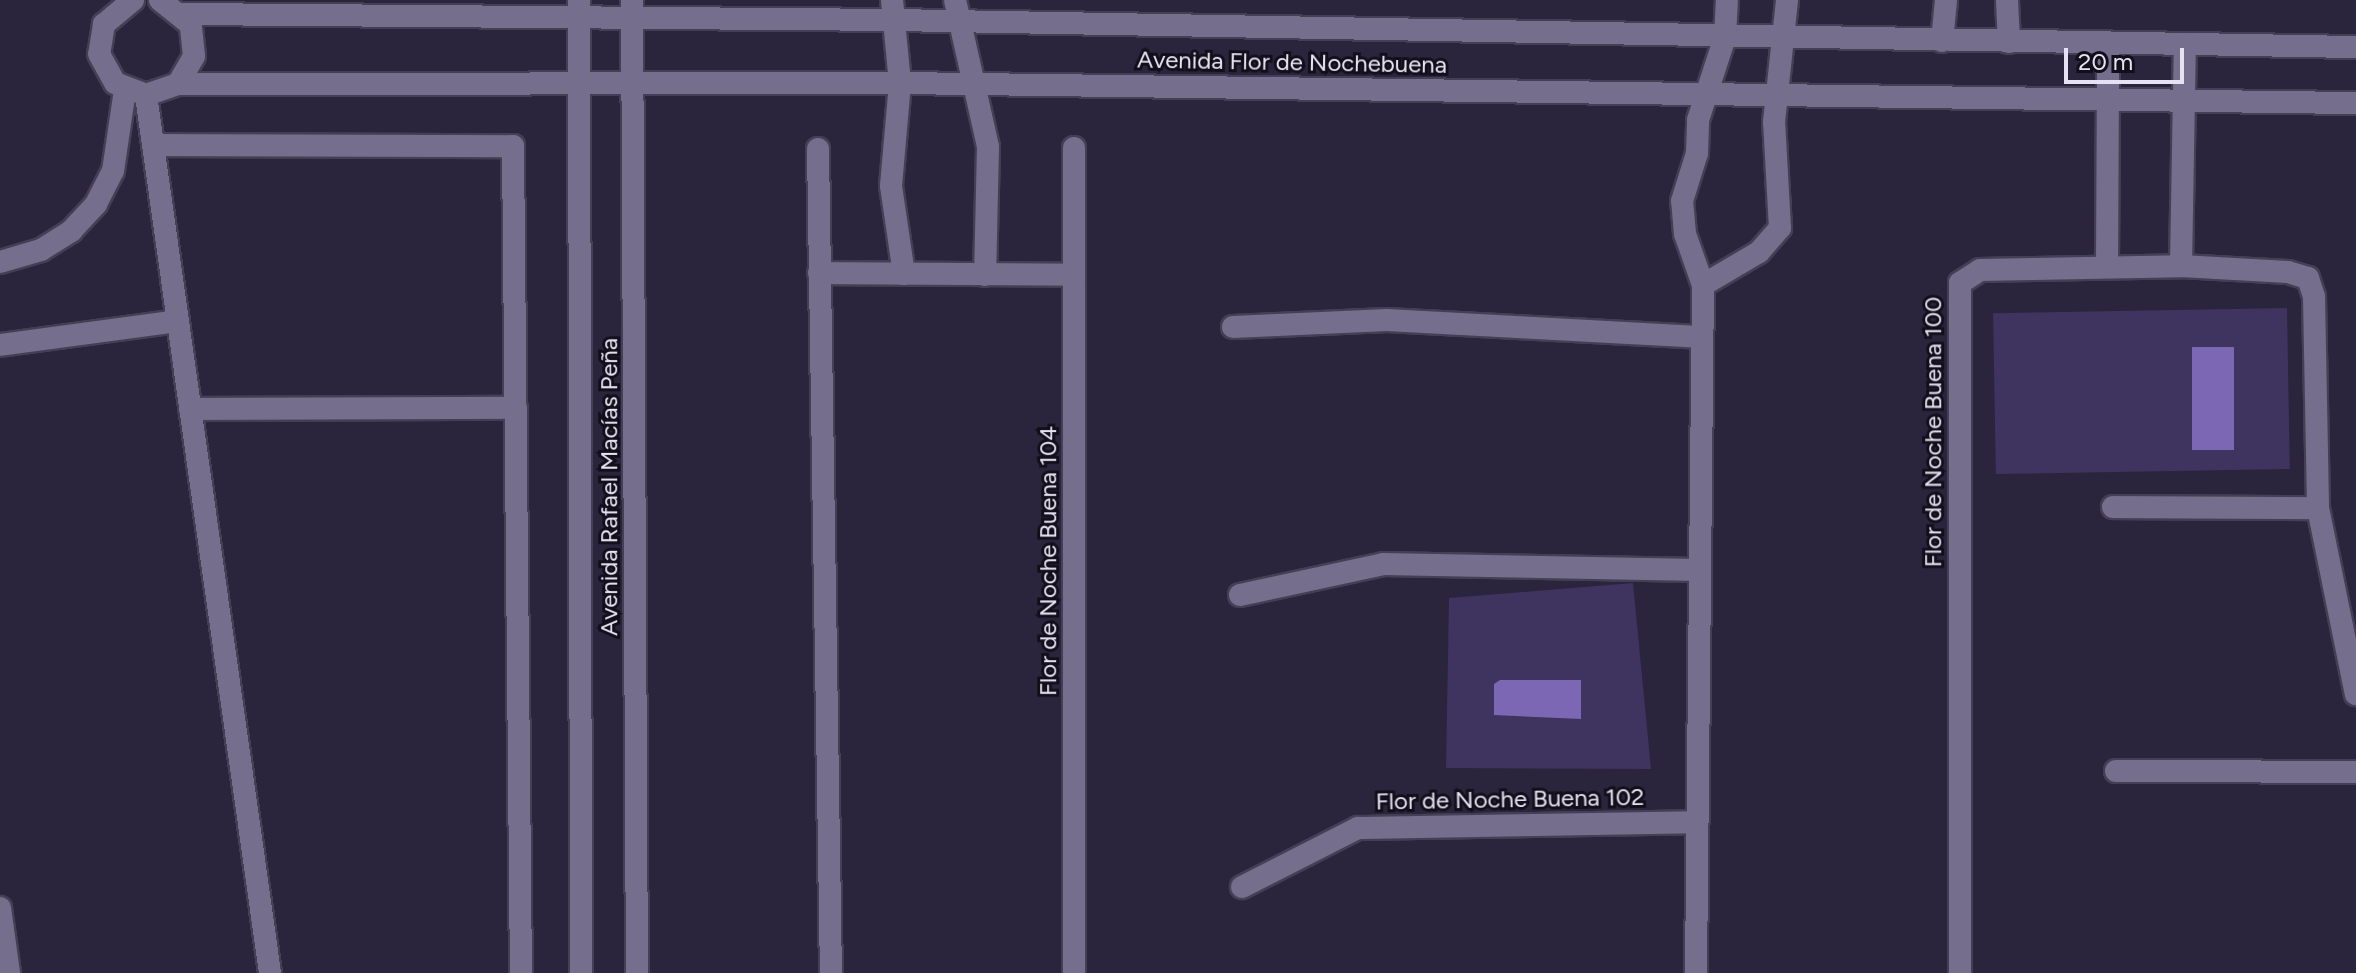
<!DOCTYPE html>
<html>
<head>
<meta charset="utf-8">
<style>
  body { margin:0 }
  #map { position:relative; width:2356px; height:973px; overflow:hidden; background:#2a243d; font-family:Figtree,sans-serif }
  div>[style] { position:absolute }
  .green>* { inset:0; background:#3f335f; transform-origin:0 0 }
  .water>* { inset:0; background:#7b67b4; transform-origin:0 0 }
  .roads { filter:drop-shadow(2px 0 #453f55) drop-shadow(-2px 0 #453f55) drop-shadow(0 2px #453f55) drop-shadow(0 -2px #453f55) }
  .minor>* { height:22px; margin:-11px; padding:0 11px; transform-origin:11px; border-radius:11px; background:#756f8d }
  span { translate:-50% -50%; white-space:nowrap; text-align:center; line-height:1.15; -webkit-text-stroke:6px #120f1a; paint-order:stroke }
  .street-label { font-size:24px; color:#e5e2f3 }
  .scale { position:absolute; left:2064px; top:48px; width:120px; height:36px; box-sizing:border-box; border:4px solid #e5e2f3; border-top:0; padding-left:10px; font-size:24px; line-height:28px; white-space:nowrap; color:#e5e2f3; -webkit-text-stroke:6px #120f1a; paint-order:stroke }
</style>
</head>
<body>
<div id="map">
  <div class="green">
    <i style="left:2287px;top:308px;width:161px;height:294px;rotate:89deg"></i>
    <i style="clip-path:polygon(1633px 583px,1651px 769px,1446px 768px,1449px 598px)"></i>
  </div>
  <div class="water">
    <i style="left:2234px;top:347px;width:103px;height:42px;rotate:90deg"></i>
    <i style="clip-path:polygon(1500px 680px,1581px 680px,1581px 719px,1494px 715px,1494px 684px)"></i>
  </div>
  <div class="roads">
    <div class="minor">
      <i style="left:133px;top:0;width:38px;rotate:140deg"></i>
      <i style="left:104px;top:24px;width:30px;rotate:99deg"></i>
      <i style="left:99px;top:54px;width:33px;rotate:61deg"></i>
      <i style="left:115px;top:83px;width:33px;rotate:21deg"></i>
      <i style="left:146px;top:95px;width:34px;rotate:-19deg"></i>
      <i style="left:178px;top:84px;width:32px;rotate:-60deg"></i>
      <i style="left:194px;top:56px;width:31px;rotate:-96deg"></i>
      <i style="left:191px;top:25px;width:40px;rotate:-141deg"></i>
      <i style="left:579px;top:0;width:973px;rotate:89.88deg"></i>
      <i style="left:632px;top:0;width:973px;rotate:89.71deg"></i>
      <i style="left:892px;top:0;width:83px;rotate:84.5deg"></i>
      <i style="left:900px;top:83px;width:103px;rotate:95deg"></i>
      <i style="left:891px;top:186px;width:89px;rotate:81.6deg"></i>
      <i style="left:955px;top:0;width:151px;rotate:77.3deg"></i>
      <i style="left:988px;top:147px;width:128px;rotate:91.3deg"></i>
      <i style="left:2007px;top:0;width:42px;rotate:87.3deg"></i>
      <i style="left:183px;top:14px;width:711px;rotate:0.48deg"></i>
      <i style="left:894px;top:20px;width:1462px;rotate:1.06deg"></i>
      <i style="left:1942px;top:41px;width:41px;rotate:-84.4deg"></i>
      <i style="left:178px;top:84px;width:722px;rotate:-0.08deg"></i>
      <i style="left:900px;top:83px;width:1456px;rotate:0.79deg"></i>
      <i style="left:146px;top:95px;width:887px;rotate:81.96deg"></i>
      <i style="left:153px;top:145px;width:360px;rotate:0.2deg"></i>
      <i style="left:513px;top:146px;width:827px;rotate:89.45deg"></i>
      <i style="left:1074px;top:148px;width:825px;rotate:90deg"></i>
      <i style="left:818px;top:149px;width:824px;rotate:89.1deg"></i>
      <i style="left:0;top:262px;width:43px;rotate:-16.3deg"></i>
      <i style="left:41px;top:250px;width:36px;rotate:-32deg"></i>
      <i style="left:71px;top:231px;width:37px;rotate:-47deg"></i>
      <i style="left:96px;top:204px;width:37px;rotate:-63deg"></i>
      <i style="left:113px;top:171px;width:82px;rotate:-81.6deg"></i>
      <i style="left:2181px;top:266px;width:220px;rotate:-89deg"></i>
      <i style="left:2107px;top:267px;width:222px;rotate:-89.7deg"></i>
      <i style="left:819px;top:273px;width:255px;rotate:0.4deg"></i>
      <i style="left:1703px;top:285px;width:65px;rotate:-30.5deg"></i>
      <i style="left:1759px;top:252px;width:32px;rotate:-49deg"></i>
      <i style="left:1780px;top:228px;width:106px;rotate:-93.2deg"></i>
      <i style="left:1774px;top:122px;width:123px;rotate:-83.9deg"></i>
      <i style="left:1233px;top:327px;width:154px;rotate:-2.6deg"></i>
      <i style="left:1387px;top:320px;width:312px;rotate:3.1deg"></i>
      <i style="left:0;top:345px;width:179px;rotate:-7.7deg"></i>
      <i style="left:190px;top:409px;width:326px;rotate:-0.2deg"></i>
      <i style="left:2113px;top:507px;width:205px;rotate:0.3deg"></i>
      <i style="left:1240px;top:595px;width:146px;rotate:-12.2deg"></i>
      <i style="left:1383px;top:564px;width:315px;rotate:1.1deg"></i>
      <i style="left:2116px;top:771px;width:240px;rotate:0.2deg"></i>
      <i style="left:1242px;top:887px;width:130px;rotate:-27deg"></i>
      <i style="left:1358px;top:828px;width:339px;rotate:-1deg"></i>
      <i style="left:0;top:908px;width:66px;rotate:82.1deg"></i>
      <i style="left:1696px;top:973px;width:688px;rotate:-89.42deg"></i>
      <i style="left:1703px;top:285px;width:54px;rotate:-109.4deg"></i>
      <i style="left:1685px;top:234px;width:33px;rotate:-95deg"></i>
      <i style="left:1682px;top:201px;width:50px;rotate:-72.6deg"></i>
      <i style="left:1697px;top:153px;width:33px;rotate:-88deg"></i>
      <i style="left:1698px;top:120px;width:87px;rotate:-72deg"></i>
      <i style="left:1725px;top:37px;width:37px;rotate:-87deg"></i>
      <i style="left:1960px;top:973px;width:690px;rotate:-90deg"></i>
      <i style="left:1960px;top:283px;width:24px;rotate:-33deg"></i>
      <i style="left:1980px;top:270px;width:201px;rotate:-1.1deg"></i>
      <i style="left:2181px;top:266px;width:107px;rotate:3.2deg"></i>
      <i style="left:2288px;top:272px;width:21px;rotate:17deg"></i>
      <i style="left:2308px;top:278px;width:20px;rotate:72deg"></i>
      <i style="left:2314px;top:297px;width:211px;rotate:88.9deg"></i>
      <i style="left:2318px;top:508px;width:190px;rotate:78.5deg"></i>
    </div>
  </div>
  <div class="street-label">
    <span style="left:1292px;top:62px;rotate:1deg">Avenida Flor de Nochebuena</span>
    <span style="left:1933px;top:432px;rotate:-90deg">Flor de Noche Buena 100</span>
    <span style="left:609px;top:487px;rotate:-90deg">Avenida Rafael Macías Peña</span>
    <span style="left:1048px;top:561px;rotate:-90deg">Flor de Noche Buena 104</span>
    <span style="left:1510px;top:799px;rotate:-1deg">Flor de Noche Buena 102</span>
  </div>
  <div class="scale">20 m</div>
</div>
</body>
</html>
